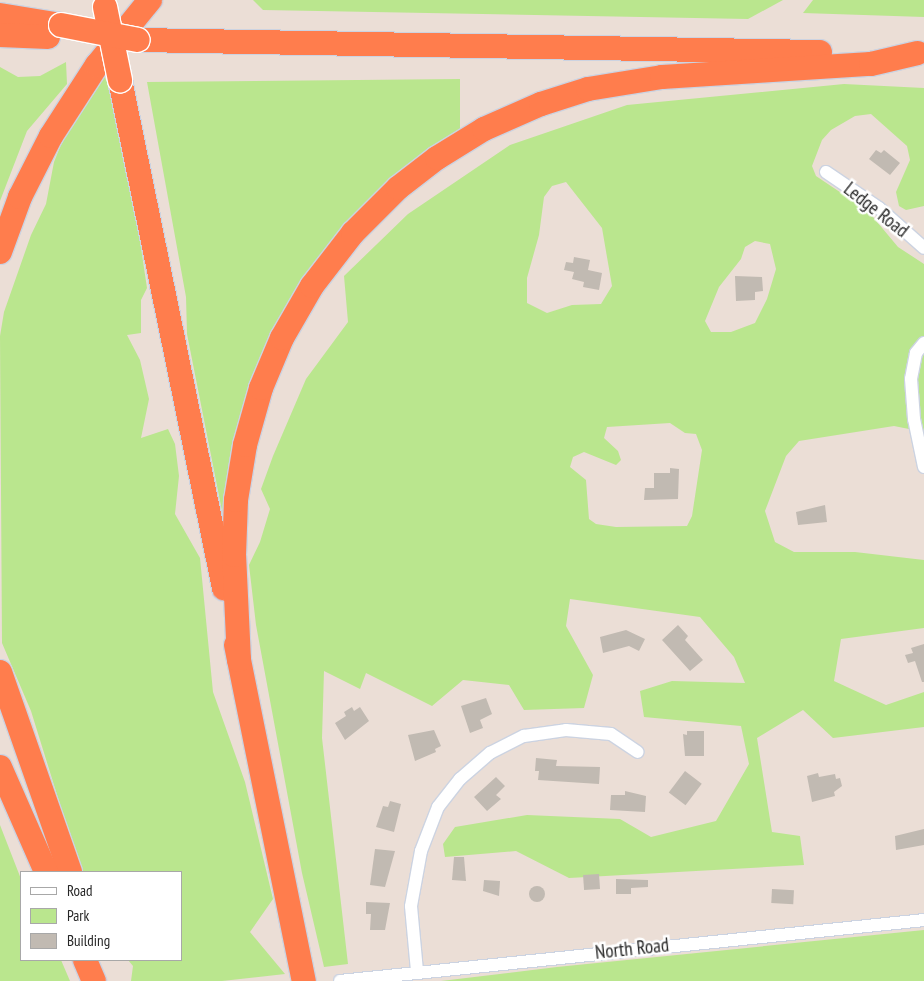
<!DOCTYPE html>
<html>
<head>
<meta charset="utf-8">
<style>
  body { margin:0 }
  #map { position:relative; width:924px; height:981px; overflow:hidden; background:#ebded6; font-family:"PT Sans Narrow",sans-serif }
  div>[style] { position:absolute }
  .green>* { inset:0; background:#bae68e }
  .building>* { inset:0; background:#c1bab2; transform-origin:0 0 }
  .round { border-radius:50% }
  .roads { filter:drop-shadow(1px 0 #ccd3e1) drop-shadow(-1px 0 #ccd3e1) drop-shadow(0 1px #ccd3e1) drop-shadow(0 -1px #ccd3e1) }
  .street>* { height:12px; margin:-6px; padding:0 6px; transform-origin:6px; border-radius:6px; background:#fff }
  .highway>* { height:24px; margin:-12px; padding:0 12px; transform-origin:12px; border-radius:12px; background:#ff7d4d }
  .bridges { filter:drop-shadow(1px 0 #fff) drop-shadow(-1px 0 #fff) drop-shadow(0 1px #fff) drop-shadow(0 -1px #fff) }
  .highway-bridge>* { height:24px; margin:-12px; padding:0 12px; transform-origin:12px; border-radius:12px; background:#ff7d4d }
  span { translate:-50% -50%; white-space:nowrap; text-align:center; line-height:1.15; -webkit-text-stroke:5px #fff; paint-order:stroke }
  .street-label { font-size:19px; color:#262626 }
  .legend { position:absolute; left:20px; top:871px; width:162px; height:90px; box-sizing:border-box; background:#fff; border:1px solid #a8a8a8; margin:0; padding:6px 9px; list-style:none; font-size:15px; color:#262626 }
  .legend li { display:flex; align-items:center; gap:10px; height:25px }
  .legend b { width:25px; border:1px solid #a8a8a8 }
</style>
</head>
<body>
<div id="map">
  <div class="green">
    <i style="clip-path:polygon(253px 0,783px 0,748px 19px,263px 10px)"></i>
    <i style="clip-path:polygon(813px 0,924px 0,924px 17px,803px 13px)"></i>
    <i style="clip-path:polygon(66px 62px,67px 84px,27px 131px,0 201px,0 67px,18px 77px,40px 76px)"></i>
    <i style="clip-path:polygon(103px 72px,113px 98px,137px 221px,147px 288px,141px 300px,141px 333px,127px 335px,140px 360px,149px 399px,141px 438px,168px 429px,175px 444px,179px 476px,175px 514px,200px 558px,213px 692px,245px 782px,273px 899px,250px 932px,285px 974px,222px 981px,131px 981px,133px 966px,128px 960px,181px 960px,181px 872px,81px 872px,31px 711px,2px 643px,0 336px,4px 312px,31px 235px,46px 204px,54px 162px,76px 107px)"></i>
    <i style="clip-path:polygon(460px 79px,460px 136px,319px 267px,224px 521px,187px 334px,186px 297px,147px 82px)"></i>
    <i style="clip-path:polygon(evenodd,844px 84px,924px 88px,924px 206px,906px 210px,899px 206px,896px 192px,910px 160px,907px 146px,871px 114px,855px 116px,831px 130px,822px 140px,812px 166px,816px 176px,868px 211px,898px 247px,924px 264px,924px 432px,894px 426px,799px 441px,786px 456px,765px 511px,775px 542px,794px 552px,855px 552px,924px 560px,924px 628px,841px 639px,834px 681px,886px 705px,924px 692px,924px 727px,833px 738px,803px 710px,757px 738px,772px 832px,800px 836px,804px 865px,569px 878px,516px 851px,445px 857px,443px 844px,455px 827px,527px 815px,620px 819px,651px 837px,716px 821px,749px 764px,741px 726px,644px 717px,640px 691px,672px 681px,745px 683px,734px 657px,700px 617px,570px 599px,566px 626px,593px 675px,584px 708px,524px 710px,509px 685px,463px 680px,432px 706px,366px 673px,360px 689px,324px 671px,322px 738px,348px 964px,324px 967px,302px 873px,256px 625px,249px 565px,260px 542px,270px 509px,261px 489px,273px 456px,306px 379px,348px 322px,344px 276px,408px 214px,510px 145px,627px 105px,844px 84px,566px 182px,602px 228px,612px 286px,601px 304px,572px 305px,547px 313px,527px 303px,527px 278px,539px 235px,544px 197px,552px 186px,566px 182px,844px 84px,755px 241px,770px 244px,776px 269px,767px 299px,755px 323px,731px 332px,711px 332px,705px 321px,719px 287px,741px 259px,745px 247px,755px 241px,844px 84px,670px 423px,685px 433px,696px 434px,702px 450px,692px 516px,687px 526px,616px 527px,596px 524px,589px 519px,586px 480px,570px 467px,573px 457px,584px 452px,616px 465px,621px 460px,618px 451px,604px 438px,607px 427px,670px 423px)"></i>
    <i style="clip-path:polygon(0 825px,21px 879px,21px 960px,61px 960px,70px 981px,0 981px)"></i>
    <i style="clip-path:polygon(924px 930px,924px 981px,441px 981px,557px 967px)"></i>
  </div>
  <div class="building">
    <i style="clip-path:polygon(876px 150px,881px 153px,884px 150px,900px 163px,890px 175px,869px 159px)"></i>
    <i style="clip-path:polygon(574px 257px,590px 260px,588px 270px,602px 273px,599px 290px,583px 287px,584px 282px,572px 279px,574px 272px,564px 270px,566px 262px,573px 263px)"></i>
    <i style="clip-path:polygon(735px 276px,762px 277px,763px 291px,755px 292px,755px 300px,736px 301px)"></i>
    <i style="clip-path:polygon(670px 468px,679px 469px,678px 499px,644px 500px,645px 488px,654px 488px,654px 473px,670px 473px)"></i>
    <i style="clip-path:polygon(825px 505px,827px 522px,798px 525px,796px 512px)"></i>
    <i style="clip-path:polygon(678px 625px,688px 636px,685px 640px,703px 660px,690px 671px,662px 640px)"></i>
    <i style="clip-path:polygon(626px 630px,645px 639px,639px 651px,629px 646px,603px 653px,600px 637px)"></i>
    <i style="clip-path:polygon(924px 644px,924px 682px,922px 682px,915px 661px,908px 663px,905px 655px,913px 653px,911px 648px)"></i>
    <i style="clip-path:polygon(486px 698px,492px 714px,480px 720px,483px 728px,470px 733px,461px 706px)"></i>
    <i style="clip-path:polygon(352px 707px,354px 711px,360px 707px,369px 721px,345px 740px,335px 723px,346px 716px,344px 712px)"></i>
    <i style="clip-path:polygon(434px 730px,441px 746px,435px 749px,436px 752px,415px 761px,408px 735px)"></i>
    <i style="clip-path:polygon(687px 731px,704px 731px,704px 756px,685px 756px,683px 734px,687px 735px)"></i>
    <i style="clip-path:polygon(536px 758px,557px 760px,556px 766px,600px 767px,599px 784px,538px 780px,539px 771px,535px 771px)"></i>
    <i style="left:685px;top:771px;width:21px;height:27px;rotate:37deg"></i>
    <i style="clip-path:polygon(818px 773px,819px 777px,835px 774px,836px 779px,840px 778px,842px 786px,834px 792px,835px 796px,812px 802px,807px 776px)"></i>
    <i style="clip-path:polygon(496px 777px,505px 786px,496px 795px,501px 799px,487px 811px,474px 797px)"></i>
    <i style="clip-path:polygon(625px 791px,646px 796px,645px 812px,610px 810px,611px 795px,625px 795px)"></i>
    <i style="clip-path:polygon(390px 801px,401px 804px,394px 832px,376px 827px,383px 806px,388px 807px)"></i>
    <i style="clip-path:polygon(924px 829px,924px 845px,896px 850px,895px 836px)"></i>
    <i style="clip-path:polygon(375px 849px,395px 851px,385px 887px,370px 885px)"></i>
    <i style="clip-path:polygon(454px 857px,464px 857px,466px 881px,452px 880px)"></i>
    <i style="left:599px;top:874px;width:15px;height:16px;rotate:86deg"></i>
    <i style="clip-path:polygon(616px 879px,648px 880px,648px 887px,631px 888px,631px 894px,616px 894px)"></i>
    <i style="clip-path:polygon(484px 880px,500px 881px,499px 896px,483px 891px)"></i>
    <i class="round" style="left:529px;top:886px;width:16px;height:16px"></i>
    <i style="left:772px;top:889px;width:22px;height:14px;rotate:3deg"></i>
    <i style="clip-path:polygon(366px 902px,390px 903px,385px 930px,370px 930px,371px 914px,366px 914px)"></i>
  </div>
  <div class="roads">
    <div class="street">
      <i style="left:826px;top:172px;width:64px;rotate:34.2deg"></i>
      <i style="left:879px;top:208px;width:60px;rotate:41.6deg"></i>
      <i style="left:924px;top:343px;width:13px;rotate:129deg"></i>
      <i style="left:916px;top:353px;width:26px;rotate:101deg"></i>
      <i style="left:911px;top:379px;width:40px;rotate:85.7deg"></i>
      <i style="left:914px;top:419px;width:49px;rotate:78.2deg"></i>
      <i style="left:417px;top:971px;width:65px;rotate:-95.3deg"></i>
      <i style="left:411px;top:906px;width:56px;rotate:-79.7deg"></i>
      <i style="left:421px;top:851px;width:47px;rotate:-68.9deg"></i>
      <i style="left:438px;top:807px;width:36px;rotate:-52deg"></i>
      <i style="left:460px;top:779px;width:40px;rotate:-41deg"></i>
      <i style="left:490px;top:753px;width:38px;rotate:-27deg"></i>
      <i style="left:524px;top:736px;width:42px;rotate:-8.1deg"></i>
      <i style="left:566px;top:730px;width:45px;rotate:5.1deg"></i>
      <i style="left:611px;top:734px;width:32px;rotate:34deg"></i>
      <i style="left:340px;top:981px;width:587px;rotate:-5.96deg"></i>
    </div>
    <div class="highway">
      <i style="left:0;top:15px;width:62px;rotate:9.3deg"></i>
      <i style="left:0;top:35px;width:48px;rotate:2.4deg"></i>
      <i style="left:138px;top:40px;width:682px;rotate:1.01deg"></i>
      <i style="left:120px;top:80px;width:519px;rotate:78.43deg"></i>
      <i style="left:0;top:252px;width:59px;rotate:-70deg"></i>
      <i style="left:20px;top:197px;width:68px;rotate:-63.1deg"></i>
      <i style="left:51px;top:136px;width:85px;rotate:-57.1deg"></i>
      <i style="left:97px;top:65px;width:84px;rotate:-50.8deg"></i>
      <i style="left:236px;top:645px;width:343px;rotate:78.6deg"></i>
      <i style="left:239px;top:660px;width:105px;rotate:-92.7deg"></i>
      <i style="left:234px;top:555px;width:55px;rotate:-87.9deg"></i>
      <i style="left:236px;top:500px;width:56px;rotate:-80.7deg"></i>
      <i style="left:245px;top:445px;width:59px;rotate:-74.3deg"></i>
      <i style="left:261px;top:388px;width:54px;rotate:-67.2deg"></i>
      <i style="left:282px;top:338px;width:60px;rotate:-60deg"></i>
      <i style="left:312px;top:286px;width:67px;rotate:-52.3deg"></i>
      <i style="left:353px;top:233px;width:64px;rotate:-45deg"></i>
      <i style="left:398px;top:188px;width:49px;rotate:-37.6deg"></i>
      <i style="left:437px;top:158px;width:55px;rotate:-31.7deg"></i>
      <i style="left:484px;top:129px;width:62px;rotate:-23.7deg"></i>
      <i style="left:541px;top:104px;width:49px;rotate:-17.7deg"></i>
      <i style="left:588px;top:89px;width:75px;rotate:-9.2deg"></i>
      <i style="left:662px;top:77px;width:209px;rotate:-3.6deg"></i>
      <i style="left:871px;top:64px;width:48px;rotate:-13.2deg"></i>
      <i style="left:0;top:672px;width:212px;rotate:70.7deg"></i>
      <i style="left:0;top:767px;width:115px;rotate:66.3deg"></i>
      <i style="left:85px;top:960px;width:23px;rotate:67deg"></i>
    </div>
  </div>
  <div class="bridges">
    <div class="highway-bridge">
      <i style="left:105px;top:7px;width:75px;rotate:78.4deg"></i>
      <i style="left:61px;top:25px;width:78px;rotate:11deg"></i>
    </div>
  </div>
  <div class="street-label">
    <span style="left:876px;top:210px;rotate:38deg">Ledge Road</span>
    <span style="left:632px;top:949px;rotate:-6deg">North Road</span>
  </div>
  <ul class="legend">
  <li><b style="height:6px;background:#fff"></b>Road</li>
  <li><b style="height:14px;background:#bae68e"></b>Park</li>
  <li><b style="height:14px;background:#c1bab2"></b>Building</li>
  </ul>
</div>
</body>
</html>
